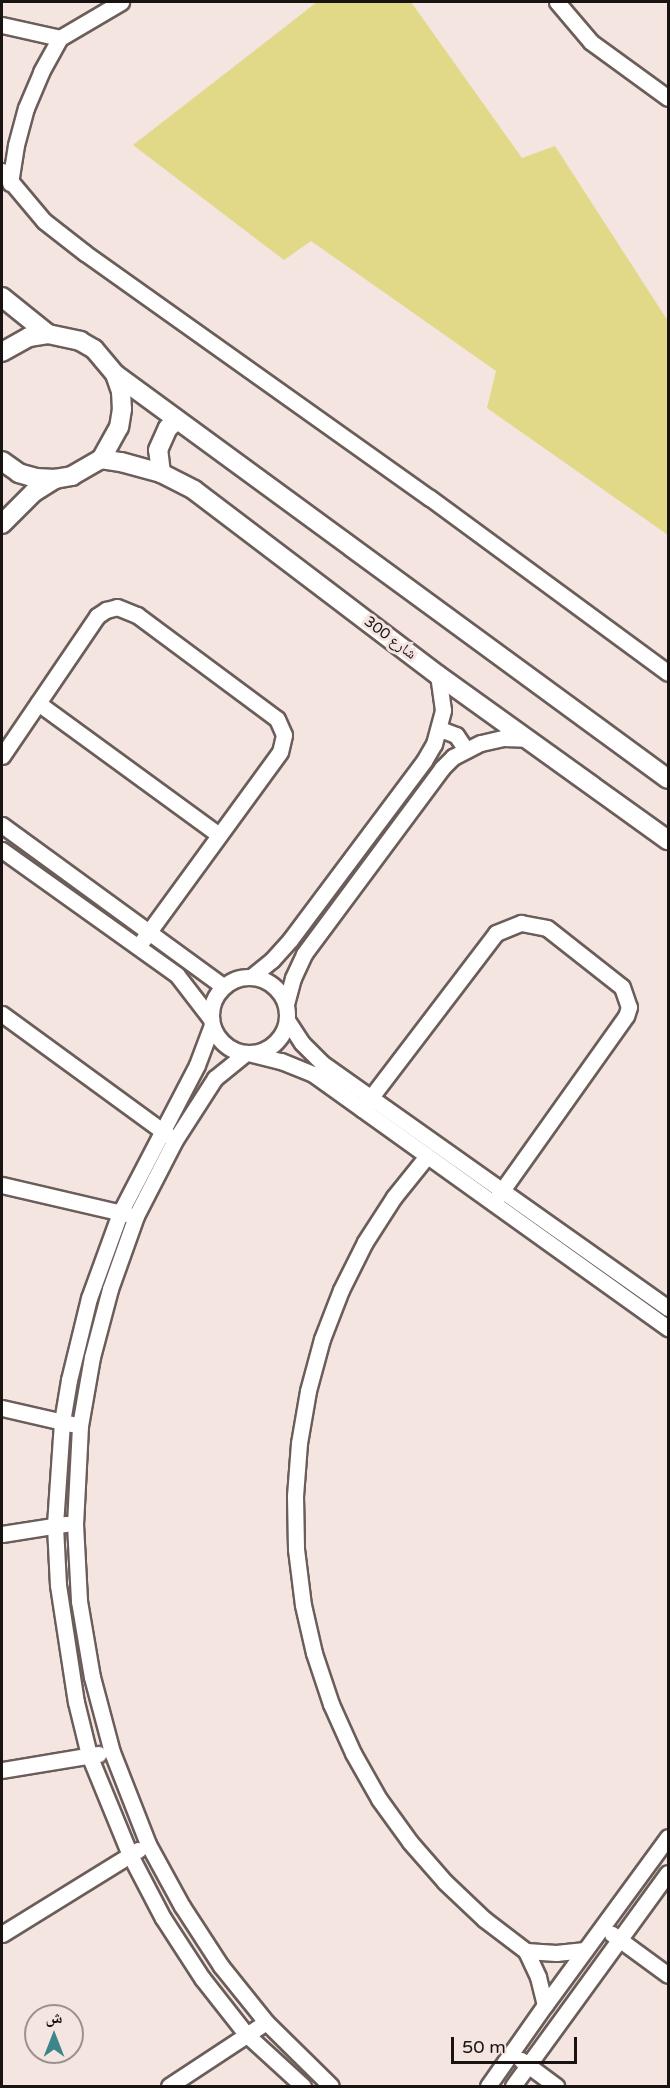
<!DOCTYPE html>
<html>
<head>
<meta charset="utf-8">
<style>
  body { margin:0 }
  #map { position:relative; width:670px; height:2088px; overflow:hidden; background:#f4e5e0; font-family:"Varela Round","Noto Naskh Arabic",sans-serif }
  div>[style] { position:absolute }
  .green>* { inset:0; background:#e1d988 }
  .roads { filter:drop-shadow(2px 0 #6b5e5a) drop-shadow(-2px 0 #6b5e5a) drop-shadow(0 2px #6b5e5a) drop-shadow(0 -2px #6b5e5a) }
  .minor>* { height:15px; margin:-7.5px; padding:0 7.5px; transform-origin:7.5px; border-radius:7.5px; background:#fff }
  .minor>.ring { margin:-7.5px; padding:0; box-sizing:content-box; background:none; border:15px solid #fff; border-radius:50% }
  .tertiary>* { height:18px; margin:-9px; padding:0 9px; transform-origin:9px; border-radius:9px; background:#fff }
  span { translate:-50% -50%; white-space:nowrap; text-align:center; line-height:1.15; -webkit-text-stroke:6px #f4e5e0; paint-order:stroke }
  .street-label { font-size:15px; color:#191412 }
  .frame { position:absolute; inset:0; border:3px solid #191412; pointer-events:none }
  .north { position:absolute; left:24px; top:2004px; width:60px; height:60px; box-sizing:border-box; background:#f4e5e0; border:2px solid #9c918e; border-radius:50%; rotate:0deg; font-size:16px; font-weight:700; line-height:24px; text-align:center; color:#191412 }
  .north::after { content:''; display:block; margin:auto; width:21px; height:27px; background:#3c8588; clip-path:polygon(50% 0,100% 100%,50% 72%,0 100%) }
  .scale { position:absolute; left:451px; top:2037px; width:126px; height:27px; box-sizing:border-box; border:3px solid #191412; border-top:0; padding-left:8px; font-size:18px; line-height:21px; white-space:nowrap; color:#191412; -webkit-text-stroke:4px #f4e5e0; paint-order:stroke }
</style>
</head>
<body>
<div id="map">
  <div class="green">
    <i style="clip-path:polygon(317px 2px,411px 2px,522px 158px,555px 146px,668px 321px,668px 535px,487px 408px,496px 371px,311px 241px,284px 260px,133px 145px)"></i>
  </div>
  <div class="roads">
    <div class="minor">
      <i style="left:557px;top:2px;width:52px;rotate:49.6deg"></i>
      <i style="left:591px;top:42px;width:95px;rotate:36deg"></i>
      <i style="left:2px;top:25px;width:59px;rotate:12.6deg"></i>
      <i style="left:2px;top:171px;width:65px;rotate:50deg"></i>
      <i style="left:44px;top:221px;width:52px;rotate:38deg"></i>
      <i style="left:85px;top:253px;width:423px;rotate:35.4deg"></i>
      <i style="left:430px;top:498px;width:295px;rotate:36.3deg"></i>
      <i style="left:10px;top:183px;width:38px;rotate:-81deg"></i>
      <i style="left:16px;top:145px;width:38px;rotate:-75deg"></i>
      <i style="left:26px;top:108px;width:39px;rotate:-67deg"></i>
      <i style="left:41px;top:72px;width:39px;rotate:-61deg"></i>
      <i style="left:60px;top:38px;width:71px;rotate:-30.5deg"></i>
      <i style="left:38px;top:703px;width:224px;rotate:36.1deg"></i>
      <i style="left:440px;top:729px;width:17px;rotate:21deg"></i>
      <i style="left:456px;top:735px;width:18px;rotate:56deg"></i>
      <i style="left:2px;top:756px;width:169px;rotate:-55.8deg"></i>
      <i style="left:97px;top:616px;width:11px;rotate:-34deg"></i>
      <i style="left:106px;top:610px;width:11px;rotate:-15deg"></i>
      <i style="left:117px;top:607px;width:22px;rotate:22deg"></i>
      <i style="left:137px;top:615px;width:174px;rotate:36.6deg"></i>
      <i style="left:277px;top:719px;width:17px;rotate:66deg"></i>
      <i style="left:284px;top:735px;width:17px;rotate:103deg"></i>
      <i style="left:280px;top:752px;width:241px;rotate:126.1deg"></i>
      <i style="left:2px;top:825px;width:273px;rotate:36.1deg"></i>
      <i style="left:2px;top:850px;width:215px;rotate:35.5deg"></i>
      <i style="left:177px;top:975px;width:56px;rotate:52.3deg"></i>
      <i class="ring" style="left:211px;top:977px;width:61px;height:61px"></i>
      <i style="left:251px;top:977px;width:27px;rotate:-39deg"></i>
      <i style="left:272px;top:960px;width:27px;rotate:-48deg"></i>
      <i style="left:290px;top:940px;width:224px;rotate:-53.2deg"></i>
      <i style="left:424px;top:761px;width:20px;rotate:-60deg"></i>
      <i style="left:434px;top:744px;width:35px;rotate:-75deg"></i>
      <i style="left:443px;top:710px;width:35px;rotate:-98deg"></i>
      <i style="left:286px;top:1004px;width:27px;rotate:-75deg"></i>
      <i style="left:293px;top:978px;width:26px;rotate:-65deg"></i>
      <i style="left:304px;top:954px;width:232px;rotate:-53.4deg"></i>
      <i style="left:442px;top:768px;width:16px;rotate:-45deg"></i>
      <i style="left:453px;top:757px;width:31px;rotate:-27deg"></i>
      <i style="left:481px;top:743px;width:23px;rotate:-13deg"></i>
      <i style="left:503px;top:738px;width:24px;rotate:2deg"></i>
      <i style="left:2px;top:1014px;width:207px;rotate:36.1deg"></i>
      <i style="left:287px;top:1020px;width:27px;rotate:57deg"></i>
      <i style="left:302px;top:1043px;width:28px;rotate:45deg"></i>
      <i style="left:322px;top:1063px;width:424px;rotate:35.3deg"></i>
      <i style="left:212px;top:1025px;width:43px;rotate:110.6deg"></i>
      <i style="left:197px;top:1065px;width:167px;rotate:117.5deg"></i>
      <i style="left:120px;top:1213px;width:90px;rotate:110deg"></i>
      <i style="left:89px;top:1298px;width:84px;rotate:103.7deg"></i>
      <i style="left:69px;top:1380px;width:43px;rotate:99.5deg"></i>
      <i style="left:62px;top:1422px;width:104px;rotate:93.9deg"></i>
      <i style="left:55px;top:1526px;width:59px;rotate:87.1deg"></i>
      <i style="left:58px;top:1585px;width:118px;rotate:81.3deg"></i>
      <i style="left:76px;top:1702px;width:55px;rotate:76.2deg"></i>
      <i style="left:89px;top:1755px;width:108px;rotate:67.7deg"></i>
      <i style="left:130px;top:1855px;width:71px;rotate:62.4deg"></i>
      <i style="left:163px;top:1918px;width:72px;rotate:57deg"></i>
      <i style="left:202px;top:1978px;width:71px;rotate:51.8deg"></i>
      <i style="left:246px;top:2034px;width:77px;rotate:42.4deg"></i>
      <i style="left:246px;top:1053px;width:40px;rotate:141deg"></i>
      <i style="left:215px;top:1078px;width:74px;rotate:122.8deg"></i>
      <i style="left:175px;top:1140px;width:85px;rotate:117.2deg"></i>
      <i style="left:136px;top:1216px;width:77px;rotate:109.6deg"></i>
      <i style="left:110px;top:1289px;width:70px;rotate:104.8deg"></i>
      <i style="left:92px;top:1357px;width:70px;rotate:99.9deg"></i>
      <i style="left:80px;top:1426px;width:98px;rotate:92.9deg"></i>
      <i style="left:75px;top:1524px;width:77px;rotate:87deg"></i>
      <i style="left:79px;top:1601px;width:77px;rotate:80.3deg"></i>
      <i style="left:92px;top:1677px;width:78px;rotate:75.1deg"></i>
      <i style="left:112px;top:1752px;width:99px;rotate:68.6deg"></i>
      <i style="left:148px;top:1844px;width:71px;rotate:61.3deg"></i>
      <i style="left:182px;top:1906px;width:72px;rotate:57deg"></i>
      <i style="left:221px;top:1966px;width:72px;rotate:51.2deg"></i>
      <i style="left:266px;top:2022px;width:91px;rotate:44.6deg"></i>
      <i style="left:248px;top:1053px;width:34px;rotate:14deg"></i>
      <i style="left:281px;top:1061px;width:35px;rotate:22deg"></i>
      <i style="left:313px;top:1074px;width:437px;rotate:35.6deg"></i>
      <i style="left:362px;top:1109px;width:221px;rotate:-52.7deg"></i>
      <i style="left:496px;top:933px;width:27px;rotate:-22deg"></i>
      <i style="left:521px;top:923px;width:26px;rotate:11deg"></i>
      <i style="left:547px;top:928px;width:95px;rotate:38.2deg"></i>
      <i style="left:622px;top:987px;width:21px;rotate:71deg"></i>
      <i style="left:629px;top:1007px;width:9px;rotate:108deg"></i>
      <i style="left:626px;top:1016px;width:229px;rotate:125.4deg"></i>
      <i style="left:427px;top:1156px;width:53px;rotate:128.8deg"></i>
      <i style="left:394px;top:1197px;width:54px;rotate:122.8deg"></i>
      <i style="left:365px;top:1242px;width:54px;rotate:116.6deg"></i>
      <i style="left:341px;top:1290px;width:53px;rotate:111.2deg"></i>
      <i style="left:322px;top:1339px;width:54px;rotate:105.1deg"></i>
      <i style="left:308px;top:1391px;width:53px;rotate:99.8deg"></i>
      <i style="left:299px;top:1443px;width:53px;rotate:94.3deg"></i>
      <i style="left:295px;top:1496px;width:53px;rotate:88.9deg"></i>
      <i style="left:296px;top:1549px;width:56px;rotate:82.9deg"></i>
      <i style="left:303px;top:1605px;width:49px;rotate:77.1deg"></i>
      <i style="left:314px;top:1653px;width:54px;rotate:71.6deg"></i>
      <i style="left:331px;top:1704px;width:54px;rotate:65.8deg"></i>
      <i style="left:353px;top:1753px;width:53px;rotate:60.5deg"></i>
      <i style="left:379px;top:1799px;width:53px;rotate:54.2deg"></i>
      <i style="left:410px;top:1842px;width:53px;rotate:48.8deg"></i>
      <i style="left:445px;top:1882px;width:54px;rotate:43.5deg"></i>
      <i style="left:484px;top:1919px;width:53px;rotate:37.3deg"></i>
      <i style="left:526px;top:1951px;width:29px;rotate:65deg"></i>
      <i style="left:538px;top:1977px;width:29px;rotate:76deg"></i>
      <i style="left:2px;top:1185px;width:128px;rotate:13.1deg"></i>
      <i style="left:2px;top:1408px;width:72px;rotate:12.9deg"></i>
      <i style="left:2px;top:1534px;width:65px;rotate:-8.9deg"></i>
      <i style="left:2px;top:1770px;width:98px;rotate:-9.4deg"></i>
      <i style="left:2px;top:1934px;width:160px;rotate:-31.7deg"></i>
      <i style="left:612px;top:1934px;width:69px;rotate:36.2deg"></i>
      <i style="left:526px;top:1951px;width:30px;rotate:4deg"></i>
      <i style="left:556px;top:1953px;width:29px;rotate:-6deg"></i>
      <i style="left:521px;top:2060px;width:44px;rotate:36.6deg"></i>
      <i style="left:169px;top:2086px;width:116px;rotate:-33.4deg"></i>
      <i style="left:488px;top:2086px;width:99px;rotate:-54.9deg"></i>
      <i style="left:545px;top:2005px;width:208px;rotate:-53.8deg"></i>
      <i style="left:513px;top:2086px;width:263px;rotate:-54deg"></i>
    </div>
    <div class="tertiary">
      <i style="left:2px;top:297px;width:59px;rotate:38.8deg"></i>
      <i style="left:2px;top:352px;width:31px;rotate:-29deg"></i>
      <i style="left:29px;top:337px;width:19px;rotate:-9deg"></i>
      <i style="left:48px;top:334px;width:33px;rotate:12deg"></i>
      <i style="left:80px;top:341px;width:16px;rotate:30deg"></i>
      <i style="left:94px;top:349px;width:33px;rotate:50deg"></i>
      <i style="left:115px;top:374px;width:18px;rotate:71deg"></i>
      <i style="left:121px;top:391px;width:18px;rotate:87deg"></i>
      <i style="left:122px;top:409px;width:18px;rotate:99deg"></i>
      <i style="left:119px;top:427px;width:37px;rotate:119deg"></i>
      <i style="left:101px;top:459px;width:34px;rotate:150deg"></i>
      <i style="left:72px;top:476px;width:17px;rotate:170deg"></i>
      <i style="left:55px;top:479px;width:19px;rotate:-177deg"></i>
      <i style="left:36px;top:478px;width:18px;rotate:-164deg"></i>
      <i style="left:19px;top:473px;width:21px;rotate:-145deg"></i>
      <i style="left:115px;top:374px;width:685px;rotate:36.22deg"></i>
      <i style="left:101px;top:459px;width:20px;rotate:9deg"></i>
      <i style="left:121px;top:462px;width:41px;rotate:15.4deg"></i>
      <i style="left:161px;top:473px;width:37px;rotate:27deg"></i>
      <i style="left:194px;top:490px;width:306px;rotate:37.2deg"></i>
      <i style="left:438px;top:675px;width:283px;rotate:35.7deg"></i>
      <i style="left:161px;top:473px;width:23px;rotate:-97deg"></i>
      <i style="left:158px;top:450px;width:24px;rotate:-66deg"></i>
      <i style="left:168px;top:428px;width:12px;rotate:-42deg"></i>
      <i style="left:2px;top:524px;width:45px;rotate:-45deg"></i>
      <i style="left:34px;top:492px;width:25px;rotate:-32deg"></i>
    </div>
  </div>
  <div class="street-label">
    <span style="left:390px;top:638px;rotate:37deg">شارع 300</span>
  </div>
  <div class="frame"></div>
  <div class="north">ش</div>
  <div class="scale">50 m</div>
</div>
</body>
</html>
